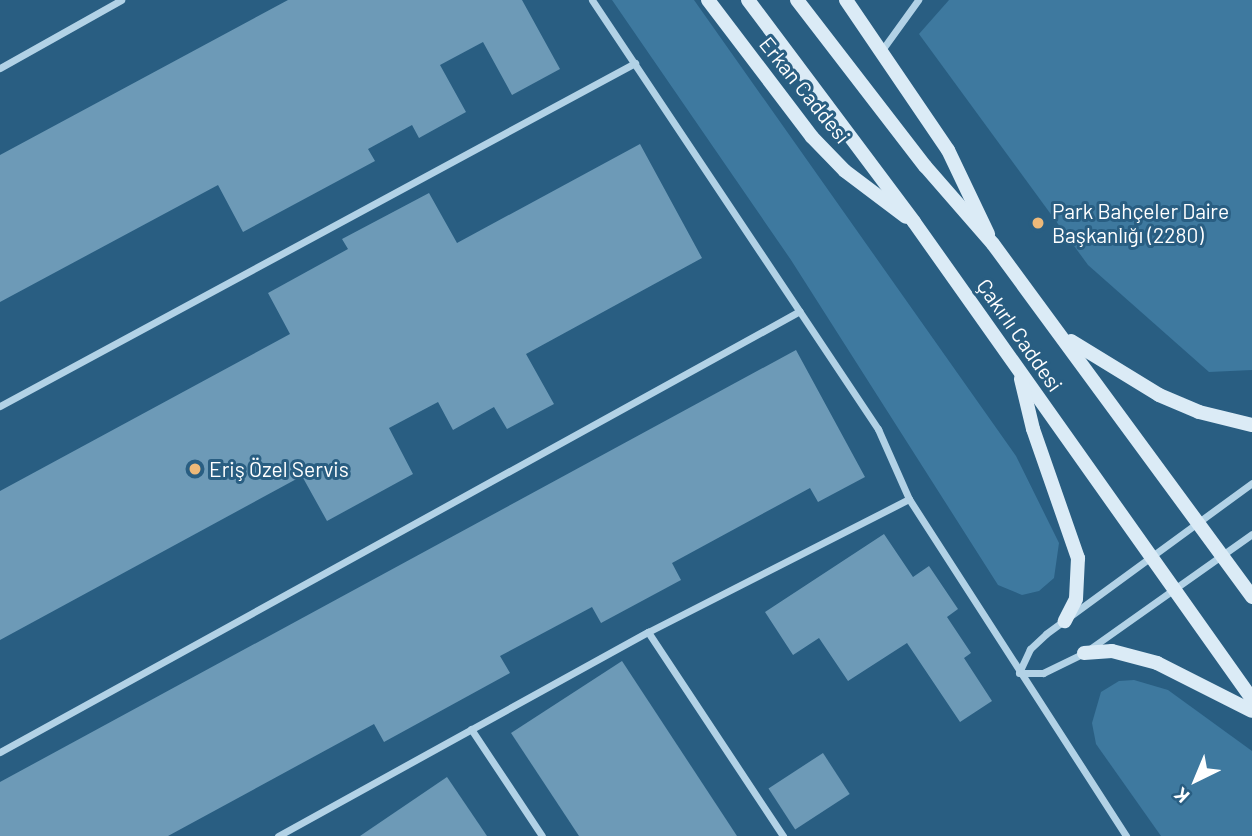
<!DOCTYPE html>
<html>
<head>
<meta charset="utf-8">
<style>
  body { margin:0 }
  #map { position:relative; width:1252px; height:836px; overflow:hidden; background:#295e82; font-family:Barlow,sans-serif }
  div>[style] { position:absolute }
  .green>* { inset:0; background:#3e799f }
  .building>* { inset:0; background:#6d9ab7; transform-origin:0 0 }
  .minor>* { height:7px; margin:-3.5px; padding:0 3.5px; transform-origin:3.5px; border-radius:3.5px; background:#b2d2e6 }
  .secondary>* { height:14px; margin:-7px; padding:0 7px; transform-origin:7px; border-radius:7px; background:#dbebf6 }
  .dots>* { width:19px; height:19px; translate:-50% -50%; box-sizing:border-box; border:4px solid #295e82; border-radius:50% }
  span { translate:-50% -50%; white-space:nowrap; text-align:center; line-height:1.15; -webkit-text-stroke:6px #295e82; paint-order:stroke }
  .street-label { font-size:21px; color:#fff }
  .poi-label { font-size:21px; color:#fff }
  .left { translate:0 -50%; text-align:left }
  .north { position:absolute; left:1161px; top:745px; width:70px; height:70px; -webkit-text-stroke:5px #295e82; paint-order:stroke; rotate:223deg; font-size:19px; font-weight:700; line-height:28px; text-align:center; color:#fff }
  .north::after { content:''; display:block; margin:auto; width:24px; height:32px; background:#fff; clip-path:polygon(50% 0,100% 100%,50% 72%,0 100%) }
</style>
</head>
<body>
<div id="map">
  <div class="green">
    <i style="clip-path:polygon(612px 0,694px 0,1016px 456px,1059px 543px,1054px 578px,1039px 591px,1022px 595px,998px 585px,791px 260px)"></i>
    <i style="clip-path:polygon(949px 0,1252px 0,1252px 370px,1209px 372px,1088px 265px,919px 34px)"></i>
    <i style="clip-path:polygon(1134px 680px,1168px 690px,1252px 751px,1252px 836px,1161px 836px,1096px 744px,1092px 723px,1101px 692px,1119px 681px)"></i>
  </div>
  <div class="building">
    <i style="clip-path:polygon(288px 0,522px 0,560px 69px,512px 95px,483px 42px,440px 65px,466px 112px,419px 138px,412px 125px,368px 149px,375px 161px,243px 232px,218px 185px,0 302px,0 155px)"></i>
    <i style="clip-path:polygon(640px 144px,702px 258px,526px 354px,554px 404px,507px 429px,494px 407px,453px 430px,438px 402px,389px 428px,413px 474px,327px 521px,302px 476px,0 640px,0 491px,290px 334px,268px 293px,348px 249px,342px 239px,429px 193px,457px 243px)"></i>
    <i style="clip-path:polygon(796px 350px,865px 477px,818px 502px,810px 488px,672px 563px,681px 580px,601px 623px,592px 607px,500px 656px,510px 673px,384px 742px,374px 724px,168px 836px,0 836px,0 782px)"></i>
    <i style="clip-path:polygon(884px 534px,913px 577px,929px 566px,958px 609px,947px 617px,971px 653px,964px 658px,992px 701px,960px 722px,907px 643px,848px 681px,819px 638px,793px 655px,765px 612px)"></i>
    <i style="clip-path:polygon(622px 661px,737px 836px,579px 836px,511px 733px)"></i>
    <i style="left:823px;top:753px;width:49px;height:65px;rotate:57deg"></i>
    <i style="clip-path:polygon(447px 777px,487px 836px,360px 836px)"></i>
  </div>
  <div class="minor">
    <i style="left:592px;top:0;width:516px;rotate:56.31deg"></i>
    <i style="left:878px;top:429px;width:77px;rotate:66.1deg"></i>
    <i style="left:909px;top:499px;width:401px;rotate:57.2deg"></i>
    <i style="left:882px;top:50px;width:62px;rotate:-54.2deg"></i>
    <i style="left:0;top:68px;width:139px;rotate:-29.3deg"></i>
    <i style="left:0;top:406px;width:722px;rotate:-28.38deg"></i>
    <i style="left:1252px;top:483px;width:255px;rotate:143.8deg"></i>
    <i style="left:1046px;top:634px;width:22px;rotate:137deg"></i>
    <i style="left:1030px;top:649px;width:26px;rotate:115deg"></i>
    <i style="left:1019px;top:673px;width:24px"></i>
    <i style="left:1043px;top:673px;width:46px;rotate:-26deg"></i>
    <i style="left:1084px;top:653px;width:206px;rotate:-35.3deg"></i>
    <i style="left:648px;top:632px;width:245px;rotate:56.5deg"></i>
    <i style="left:471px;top:729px;width:128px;rotate:56.4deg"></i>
    <i style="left:0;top:752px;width:913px;rotate:-28.87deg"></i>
    <i style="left:278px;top:836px;width:423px;rotate:-28.9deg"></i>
    <i style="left:648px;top:632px;width:293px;rotate:-27deg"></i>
  </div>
  <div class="secondary">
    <i style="left:708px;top:0;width:172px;rotate:52.8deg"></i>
    <i style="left:812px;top:137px;width:47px;rotate:45.9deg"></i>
    <i style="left:845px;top:171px;width:76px;rotate:37deg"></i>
    <i style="left:748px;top:0;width:277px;rotate:53.2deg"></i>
    <i style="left:914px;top:222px;width:585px;rotate:54.68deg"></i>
    <i style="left:797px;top:0;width:210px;rotate:52.4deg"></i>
    <i style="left:925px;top:166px;width:103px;rotate:48.9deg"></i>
    <i style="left:993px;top:244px;width:438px;rotate:53.7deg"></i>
    <i style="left:846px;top:0;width:181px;rotate:55.8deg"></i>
    <i style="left:948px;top:150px;width:93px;rotate:64.5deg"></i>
    <i style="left:1071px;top:341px;width:103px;rotate:31.5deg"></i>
    <i style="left:1159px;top:395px;width:43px;rotate:23deg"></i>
    <i style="left:1199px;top:412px;width:55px;rotate:13.8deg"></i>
    <i style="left:1021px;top:379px;width:51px;rotate:76.5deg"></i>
    <i style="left:1033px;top:429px;width:137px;rotate:70.8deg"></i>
    <i style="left:1078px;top:558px;width:41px;rotate:92.8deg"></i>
    <i style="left:1076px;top:599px;width:25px;rotate:117deg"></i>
    <i style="left:1084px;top:653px;width:28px;rotate:-4deg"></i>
    <i style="left:1112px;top:651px;width:47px;rotate:14.9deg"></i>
    <i style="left:1157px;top:663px;width:106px;rotate:26.8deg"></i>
  </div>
  <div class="dots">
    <i style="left:1038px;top:223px;background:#edb979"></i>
    <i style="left:195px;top:469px;background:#edb979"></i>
  </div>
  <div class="street-label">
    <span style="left:805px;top:90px;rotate:51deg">Erkan Caddesi</span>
    <span style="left:1020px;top:335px;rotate:55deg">Çakırlı Caddesi</span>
  </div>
  <div class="poi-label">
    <span class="left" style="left:1052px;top:223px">Park Bahçeler Dai̇re<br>Başkanlığı (2280)</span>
    <span class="left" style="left:209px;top:469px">Eriş Özel Servis</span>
  </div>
  <div class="north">K</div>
</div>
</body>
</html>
